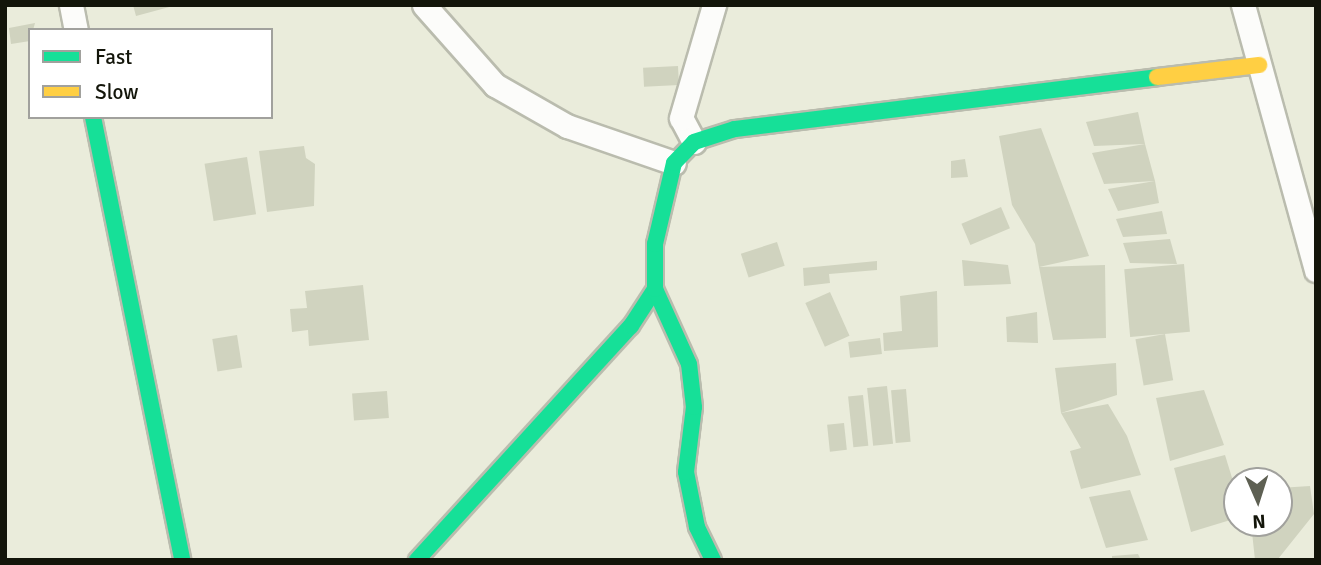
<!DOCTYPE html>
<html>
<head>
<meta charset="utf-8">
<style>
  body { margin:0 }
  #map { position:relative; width:1321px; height:565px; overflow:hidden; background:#eaecdb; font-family:Signika,sans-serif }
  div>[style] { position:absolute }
  .building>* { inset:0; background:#d0d3bf; transform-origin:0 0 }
  .roads { filter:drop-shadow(2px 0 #babcae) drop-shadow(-2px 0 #babcae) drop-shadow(0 2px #babcae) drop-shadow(0 -2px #babcae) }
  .street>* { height:23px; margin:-11.5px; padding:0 11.5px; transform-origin:11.5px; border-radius:11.5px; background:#fcfcfa }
  .fast>* { height:16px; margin:-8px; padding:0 8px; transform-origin:8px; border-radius:8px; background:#16e098 }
  .slow>* { height:16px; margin:-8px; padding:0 8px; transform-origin:8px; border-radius:8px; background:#ffcf43 }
  span { translate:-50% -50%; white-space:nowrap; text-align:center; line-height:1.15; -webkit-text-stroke:5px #fff; paint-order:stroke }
  .frame { position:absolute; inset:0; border:7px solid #13150a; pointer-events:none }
  .legend { position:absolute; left:28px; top:28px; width:245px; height:91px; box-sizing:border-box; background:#fff; border:2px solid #a1a19d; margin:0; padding:9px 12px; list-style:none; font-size:21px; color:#13150a }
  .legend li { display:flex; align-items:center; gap:14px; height:35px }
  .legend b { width:35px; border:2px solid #a1a19d }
  .north { position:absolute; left:1223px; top:467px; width:70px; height:70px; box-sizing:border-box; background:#fff; border:2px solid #a1a19d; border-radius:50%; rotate:177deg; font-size:19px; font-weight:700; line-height:28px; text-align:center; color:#13150a }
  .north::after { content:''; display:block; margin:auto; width:24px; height:32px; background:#5e6053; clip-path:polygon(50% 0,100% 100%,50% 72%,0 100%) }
</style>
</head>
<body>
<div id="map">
  <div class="building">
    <i style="clip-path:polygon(133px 5px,173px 5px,173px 6px,136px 16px)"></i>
    <i style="clip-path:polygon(35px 23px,30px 41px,11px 44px,9px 28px)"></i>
    <i style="left:678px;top:66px;width:19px;height:35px;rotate:87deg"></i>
    <i style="clip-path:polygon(1138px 112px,1145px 144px,1094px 146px,1086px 122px)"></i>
    <i style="clip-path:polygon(1041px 128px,1089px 256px,1039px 267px,1105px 265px,1106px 338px,1053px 340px,1039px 267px,1035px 244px,1012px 205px,999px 136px)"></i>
    <i style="clip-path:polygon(1145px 144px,1155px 181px,1159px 203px,1118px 211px,1108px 189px,1155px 181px,1104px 184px,1092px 153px)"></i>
    <i style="clip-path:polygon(304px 146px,306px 158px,315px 164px,314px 206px,267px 212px,259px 151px)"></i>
    <i style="left:247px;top:157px;width:58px;height:43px;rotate:81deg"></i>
    <i style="clip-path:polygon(965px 159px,968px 177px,951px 178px,951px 161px)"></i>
    <i style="left:1001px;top:207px;width:23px;height:43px;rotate:67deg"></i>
    <i style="clip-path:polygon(1162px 211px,1167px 234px,1123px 237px,1116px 219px)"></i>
    <i style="clip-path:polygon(1170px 239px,1177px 264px,1130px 263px,1123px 243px)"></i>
    <i style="left:777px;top:242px;width:25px;height:38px;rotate:72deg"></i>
    <i style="clip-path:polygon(962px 260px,1008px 265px,1011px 284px,964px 286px)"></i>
    <i style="clip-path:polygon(877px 261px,877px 270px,829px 274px,830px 283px,804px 286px,803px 268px)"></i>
    <i style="left:1184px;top:264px;width:68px;height:60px;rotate:85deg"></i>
    <i style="clip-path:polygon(363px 285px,369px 340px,309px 346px,308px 330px,292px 332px,290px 309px,307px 308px,305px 291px)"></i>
    <i style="clip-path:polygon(937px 291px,938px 347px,884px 351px,883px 333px,902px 331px,900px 296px)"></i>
    <i style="left:830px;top:292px;width:48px;height:27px;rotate:66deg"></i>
    <i style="clip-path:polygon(1037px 312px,1038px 343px,1007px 342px,1006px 317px)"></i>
    <i style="left:1165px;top:334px;width:47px;height:30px;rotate:80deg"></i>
    <i style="left:237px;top:335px;width:33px;height:25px;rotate:81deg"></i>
    <i style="left:880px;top:338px;width:16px;height:32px;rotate:83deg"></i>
    <i style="clip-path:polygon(1116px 363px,1117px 395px,1061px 413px,1055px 368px)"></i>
    <i style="left:887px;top:386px;width:58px;height:20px;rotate:84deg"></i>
    <i style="left:906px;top:389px;width:53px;height:15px;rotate:85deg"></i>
    <i style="clip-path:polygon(1204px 390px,1224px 445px,1170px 461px,1156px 398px)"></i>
    <i style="left:387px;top:391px;width:27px;height:35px;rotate:86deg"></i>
    <i style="left:863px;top:395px;width:51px;height:15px;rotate:84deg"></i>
    <i style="clip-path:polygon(1108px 404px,1127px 436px,1141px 475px,1081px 489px,1070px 451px,1081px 448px,1061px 413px)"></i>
    <i style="left:844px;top:423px;width:27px;height:17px;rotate:84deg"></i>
    <i style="clip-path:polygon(1225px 455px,1237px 494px,1237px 518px,1191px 532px,1174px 468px)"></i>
    <i style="clip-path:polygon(1310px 486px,1314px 514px,1278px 559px,1255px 560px,1251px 523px,1279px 523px,1279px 488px)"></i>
    <i style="clip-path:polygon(1130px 490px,1148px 540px,1106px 548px,1089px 497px)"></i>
    <i style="clip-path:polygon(1138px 554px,1141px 560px,1112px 560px,1112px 556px)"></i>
  </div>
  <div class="roads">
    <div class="street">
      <i style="left:71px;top:5px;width:25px;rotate:79deg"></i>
      <i style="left:424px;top:5px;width:107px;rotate:48.4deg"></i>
      <i style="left:495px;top:85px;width:83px;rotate:29.7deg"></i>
      <i style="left:567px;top:126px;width:113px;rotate:19.1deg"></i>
      <i style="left:1243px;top:5px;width:275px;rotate:74.6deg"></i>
      <i style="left:694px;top:142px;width:27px;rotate:-118deg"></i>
      <i style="left:681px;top:118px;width:118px;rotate:-73.7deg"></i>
    </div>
    <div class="fast">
      <i style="left:93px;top:117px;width:452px;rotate:78.6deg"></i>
      <i style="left:417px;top:560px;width:317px;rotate:-47.6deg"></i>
      <i style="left:631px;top:326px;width:44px;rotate:-57deg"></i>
      <i style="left:713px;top:560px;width:37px;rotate:-116deg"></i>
      <i style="left:697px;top:527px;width:56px;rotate:-101.3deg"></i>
      <i style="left:686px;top:472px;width:65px;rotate:-83deg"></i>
      <i style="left:694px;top:407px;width:43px;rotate:-96.6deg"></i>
      <i style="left:689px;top:364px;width:82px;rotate:-114.4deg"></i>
      <i style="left:655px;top:289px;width:45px;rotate:-90deg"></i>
      <i style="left:655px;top:244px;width:83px;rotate:-76.8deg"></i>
      <i style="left:674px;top:163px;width:29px;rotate:-46deg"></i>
      <i style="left:694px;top:142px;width:43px;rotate:-17.6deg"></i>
      <i style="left:735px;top:129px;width:425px;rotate:-7deg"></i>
    </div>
    <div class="slow">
      <i style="left:1157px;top:77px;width:103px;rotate:-6.7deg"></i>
    </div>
  </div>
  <div class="frame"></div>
  <ul class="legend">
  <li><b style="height:9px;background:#16e098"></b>Fast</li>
  <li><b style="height:9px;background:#ffcf43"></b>Slow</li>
  </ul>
  <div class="north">N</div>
</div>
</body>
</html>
